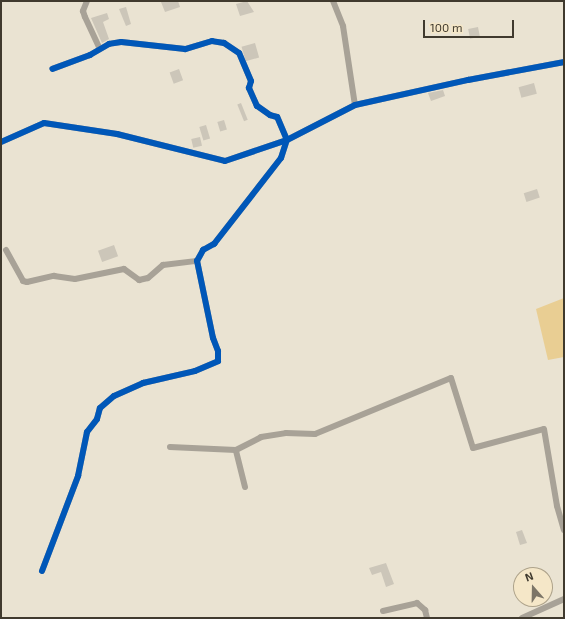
<!DOCTYPE html>
<html>
<head>
<meta charset="utf-8">
<style>
  body { margin:0 }
  #map { position:relative; width:565px; height:619px; overflow:hidden; background:#eae3d2; font-family:"Exo 2",sans-serif }
  div>[style] { position:absolute }
  .water>* { inset:0; background:#e9ce93 }
  .building>* { inset:0; background:#ccc6b9; transform-origin:0 0 }
  .minor>* { height:6px; margin:-3px; padding:0 3px; transform-origin:3px; border-radius:3px; background:#a8a297 }
  .cycleway>* { height:6px; margin:-3px; padding:0 3px; transform-origin:3px; border-radius:3px; background:#0057b8 }
  span { translate:-50% -50%; white-space:nowrap; text-align:center; line-height:1.15; -webkit-text-stroke:3px #f5e7c8; paint-order:stroke }
  .frame { position:absolute; inset:0; border:2px solid #403a2e; pointer-events:none }
  .north { position:absolute; left:513px; top:567px; width:40px; height:40px; box-sizing:border-box; background:#f5e7c8; border:1px solid #ada28a; border-radius:50%; rotate:340deg; font-size:11px; font-weight:700; line-height:16px; text-align:center; color:#403a2e }
  .north::after { content:''; display:block; margin:auto; width:14px; height:18px; background:#7c7567; clip-path:polygon(50% 0,100% 100%,50% 72%,0 100%) }
  .scale { position:absolute; left:423px; top:20px; width:91px; height:18px; box-sizing:border-box; border:2px solid #403a2e; border-top:0; padding-left:5px; font-size:12px; line-height:14px; white-space:nowrap; color:#403a2e; -webkit-text-stroke:3px #f5e7c8; paint-order:stroke }
</style>
</head>
<body>
<div id="map">
  <div class="water">
    <i style="clip-path:polygon(564px 298px,564px 357px,548px 360px,536px 309px)"></i>
  </div>
  <div class="building">
    <i style="clip-path:polygon(178px 1px,180px 7px,165px 12px,161px 2px)"></i>
    <i style="clip-path:polygon(247px 1px,254px 12px,240px 16px,236px 4px)"></i>
    <i style="clip-path:polygon(126px 7px,131px 24px,126px 26px,119px 9px)"></i>
    <i style="clip-path:polygon(107px 13px,109px 19px,103px 22px,109px 39px,102px 43px,91px 18px)"></i>
    <i style="left:478px;top:27px;width:10px;height:10px;rotate:79deg"></i>
    <i style="left:255px;top:43px;width:15px;height:14px;rotate:74deg"></i>
    <i style="left:179px;top:69px;width:12px;height:10px;rotate:70deg"></i>
    <i style="left:534px;top:83px;width:11px;height:16px;rotate:75deg"></i>
    <i style="clip-path:polygon(443px 90px,445px 96px,431px 101px,428px 93px)"></i>
    <i style="left:241px;top:103px;width:18px;height:4px;rotate:68deg"></i>
    <i style="left:224px;top:120px;width:10px;height:7px;rotate:73deg"></i>
    <i style="left:206px;top:125px;width:14px;height:7px;rotate:73deg"></i>
    <i style="left:200px;top:137px;width:9px;height:9px;rotate:77deg"></i>
    <i style="left:537px;top:189px;width:9px;height:14px;rotate:72deg"></i>
    <i style="left:114px;top:245px;width:12px;height:17px;rotate:70deg"></i>
    <i style="clip-path:polygon(522px 530px,527px 543px,520px 545px,516px 532px)"></i>
    <i style="clip-path:polygon(386px 563px,394px 584px,386px 587px,381px 572px,372px 575px,369px 568px)"></i>
  </div>
  <div class="minor">
    <i style="left:87px;top:1px;width:11px;rotate:112deg"></i>
    <i style="left:83px;top:11px;width:6px;rotate:72deg"></i>
    <i style="left:85px;top:17px;width:35px;rotate:65deg"></i>
    <i style="left:333px;top:1px;width:27px;rotate:68deg"></i>
    <i style="left:343px;top:26px;width:80px;rotate:81.4deg"></i>
    <i style="left:1px;top:142px;width:47px;rotate:-23.8deg"></i>
    <i style="left:44px;top:123px;width:74px;rotate:8.6deg"></i>
    <i style="left:117px;top:134px;width:111px;rotate:14deg"></i>
    <i style="left:225px;top:161px;width:65px;rotate:-18.7deg"></i>
    <i style="left:287px;top:140px;width:76px;rotate:-27.2deg"></i>
    <i style="left:355px;top:105px;width:116px;rotate:-12.5deg"></i>
    <i style="left:468px;top:80px;width:98px;rotate:-10.6deg"></i>
    <i style="left:6px;top:250px;width:35px;rotate:61deg"></i>
    <i style="left:23px;top:281px;width:4px;rotate:14deg"></i>
    <i style="left:27px;top:282px;width:28px;rotate:-13deg"></i>
    <i style="left:54px;top:276px;width:21px;rotate:8deg"></i>
    <i style="left:75px;top:279px;width:50px;rotate:-11.5deg"></i>
    <i style="left:124px;top:269px;width:19px;rotate:36deg"></i>
    <i style="left:139px;top:280px;width:9px;rotate:-13deg"></i>
    <i style="left:148px;top:278px;width:20px;rotate:-41deg"></i>
    <i style="left:163px;top:265px;width:34px;rotate:-7deg"></i>
    <i style="left:170px;top:447px;width:66px;rotate:2.6deg"></i>
    <i style="left:245px;top:487px;width:38px;rotate:-104deg"></i>
    <i style="left:236px;top:450px;width:28px;rotate:-27deg"></i>
    <i style="left:261px;top:437px;width:25px;rotate:-9deg"></i>
    <i style="left:286px;top:433px;width:29px;rotate:2deg"></i>
    <i style="left:315px;top:434px;width:147px;rotate:-22.4deg"></i>
    <i style="left:451px;top:378px;width:73px;rotate:72.6deg"></i>
    <i style="left:473px;top:448px;width:73px;rotate:-15deg"></i>
    <i style="left:544px;top:429px;width:78px;rotate:80.4deg"></i>
    <i style="left:557px;top:506px;width:25px;rotate:74deg"></i>
    <i style="left:42px;top:571px;width:102px;rotate:-69.2deg"></i>
    <i style="left:78px;top:476px;width:45px;rotate:-78.4deg"></i>
    <i style="left:87px;top:432px;width:16px;rotate:-52deg"></i>
    <i style="left:97px;top:419px;width:11px;rotate:-75deg"></i>
    <i style="left:100px;top:408px;width:18px;rotate:-41deg"></i>
    <i style="left:114px;top:396px;width:32px;rotate:-24deg"></i>
    <i style="left:143px;top:383px;width:53px;rotate:-13deg"></i>
    <i style="left:195px;top:371px;width:25px;rotate:-23deg"></i>
    <i style="left:218px;top:361px;width:10px;rotate:-90deg"></i>
    <i style="left:218px;top:351px;width:14px;rotate:-111deg"></i>
    <i style="left:213px;top:338px;width:79px;rotate:-101.7deg"></i>
    <i style="left:197px;top:261px;width:13px;rotate:-61deg"></i>
    <i style="left:203px;top:250px;width:13px;rotate:-29deg"></i>
    <i style="left:214px;top:244px;width:109px;rotate:-52.1deg"></i>
    <i style="left:281px;top:158px;width:19px;rotate:-72deg"></i>
    <i style="left:287px;top:140px;width:25px;rotate:-113deg"></i>
    <i style="left:277px;top:117px;width:7px;rotate:-164deg"></i>
    <i style="left:270px;top:115px;width:16px;rotate:-145deg"></i>
    <i style="left:257px;top:106px;width:20px;rotate:-114deg"></i>
    <i style="left:249px;top:88px;width:7px;rotate:-74deg"></i>
    <i style="left:251px;top:81px;width:30px;rotate:-113deg"></i>
    <i style="left:239px;top:53px;width:18px;rotate:-146deg"></i>
    <i style="left:224px;top:43px;width:12px;rotate:-171deg"></i>
    <i style="left:212px;top:41px;width:28px;rotate:163deg"></i>
    <i style="left:185px;top:49px;width:64px;rotate:-173.8deg"></i>
    <i style="left:121px;top:42px;width:12px;rotate:171deg"></i>
    <i style="left:109px;top:44px;width:22px;rotate:150deg"></i>
    <i style="left:90px;top:55px;width:40px;rotate:159.8deg"></i>
    <i style="left:383px;top:611px;width:35px;rotate:-13deg"></i>
    <i style="left:417px;top:603px;width:11px;rotate:41deg"></i>
    <i style="left:425px;top:610px;width:8px;rotate:76deg"></i>
    <i style="left:522px;top:618px;width:46px;rotate:-24.3deg"></i>
  </div>
  <div class="cycleway">
    <i style="left:1px;top:142px;width:47px;rotate:-23.8deg"></i>
    <i style="left:44px;top:123px;width:74px;rotate:8.6deg"></i>
    <i style="left:117px;top:134px;width:111px;rotate:14deg"></i>
    <i style="left:225px;top:161px;width:65px;rotate:-18.7deg"></i>
    <i style="left:287px;top:140px;width:76px;rotate:-27.2deg"></i>
    <i style="left:355px;top:105px;width:116px;rotate:-12.5deg"></i>
    <i style="left:468px;top:80px;width:98px;rotate:-10.6deg"></i>
    <i style="left:42px;top:571px;width:102px;rotate:-69.2deg"></i>
    <i style="left:78px;top:476px;width:45px;rotate:-78.4deg"></i>
    <i style="left:87px;top:432px;width:16px;rotate:-52deg"></i>
    <i style="left:97px;top:419px;width:11px;rotate:-75deg"></i>
    <i style="left:100px;top:408px;width:18px;rotate:-41deg"></i>
    <i style="left:114px;top:396px;width:32px;rotate:-24deg"></i>
    <i style="left:143px;top:383px;width:53px;rotate:-13deg"></i>
    <i style="left:195px;top:371px;width:25px;rotate:-23deg"></i>
    <i style="left:218px;top:361px;width:10px;rotate:-90deg"></i>
    <i style="left:218px;top:351px;width:14px;rotate:-111deg"></i>
    <i style="left:213px;top:338px;width:79px;rotate:-101.7deg"></i>
    <i style="left:197px;top:261px;width:13px;rotate:-61deg"></i>
    <i style="left:203px;top:250px;width:13px;rotate:-29deg"></i>
    <i style="left:214px;top:244px;width:109px;rotate:-52.1deg"></i>
    <i style="left:281px;top:158px;width:19px;rotate:-72deg"></i>
    <i style="left:287px;top:140px;width:25px;rotate:-113deg"></i>
    <i style="left:277px;top:117px;width:7px;rotate:-164deg"></i>
    <i style="left:270px;top:115px;width:16px;rotate:-145deg"></i>
    <i style="left:257px;top:106px;width:20px;rotate:-114deg"></i>
    <i style="left:249px;top:88px;width:7px;rotate:-74deg"></i>
    <i style="left:251px;top:81px;width:30px;rotate:-113deg"></i>
    <i style="left:239px;top:53px;width:18px;rotate:-146deg"></i>
    <i style="left:224px;top:43px;width:12px;rotate:-171deg"></i>
    <i style="left:212px;top:41px;width:28px;rotate:163deg"></i>
    <i style="left:185px;top:49px;width:64px;rotate:-173.8deg"></i>
    <i style="left:121px;top:42px;width:12px;rotate:171deg"></i>
    <i style="left:109px;top:44px;width:22px;rotate:150deg"></i>
    <i style="left:90px;top:55px;width:40px;rotate:159.8deg"></i>
  </div>
  <div class="frame"></div>
  <div class="north">N</div>
  <div class="scale">100 m</div>
</div>
</body>
</html>
